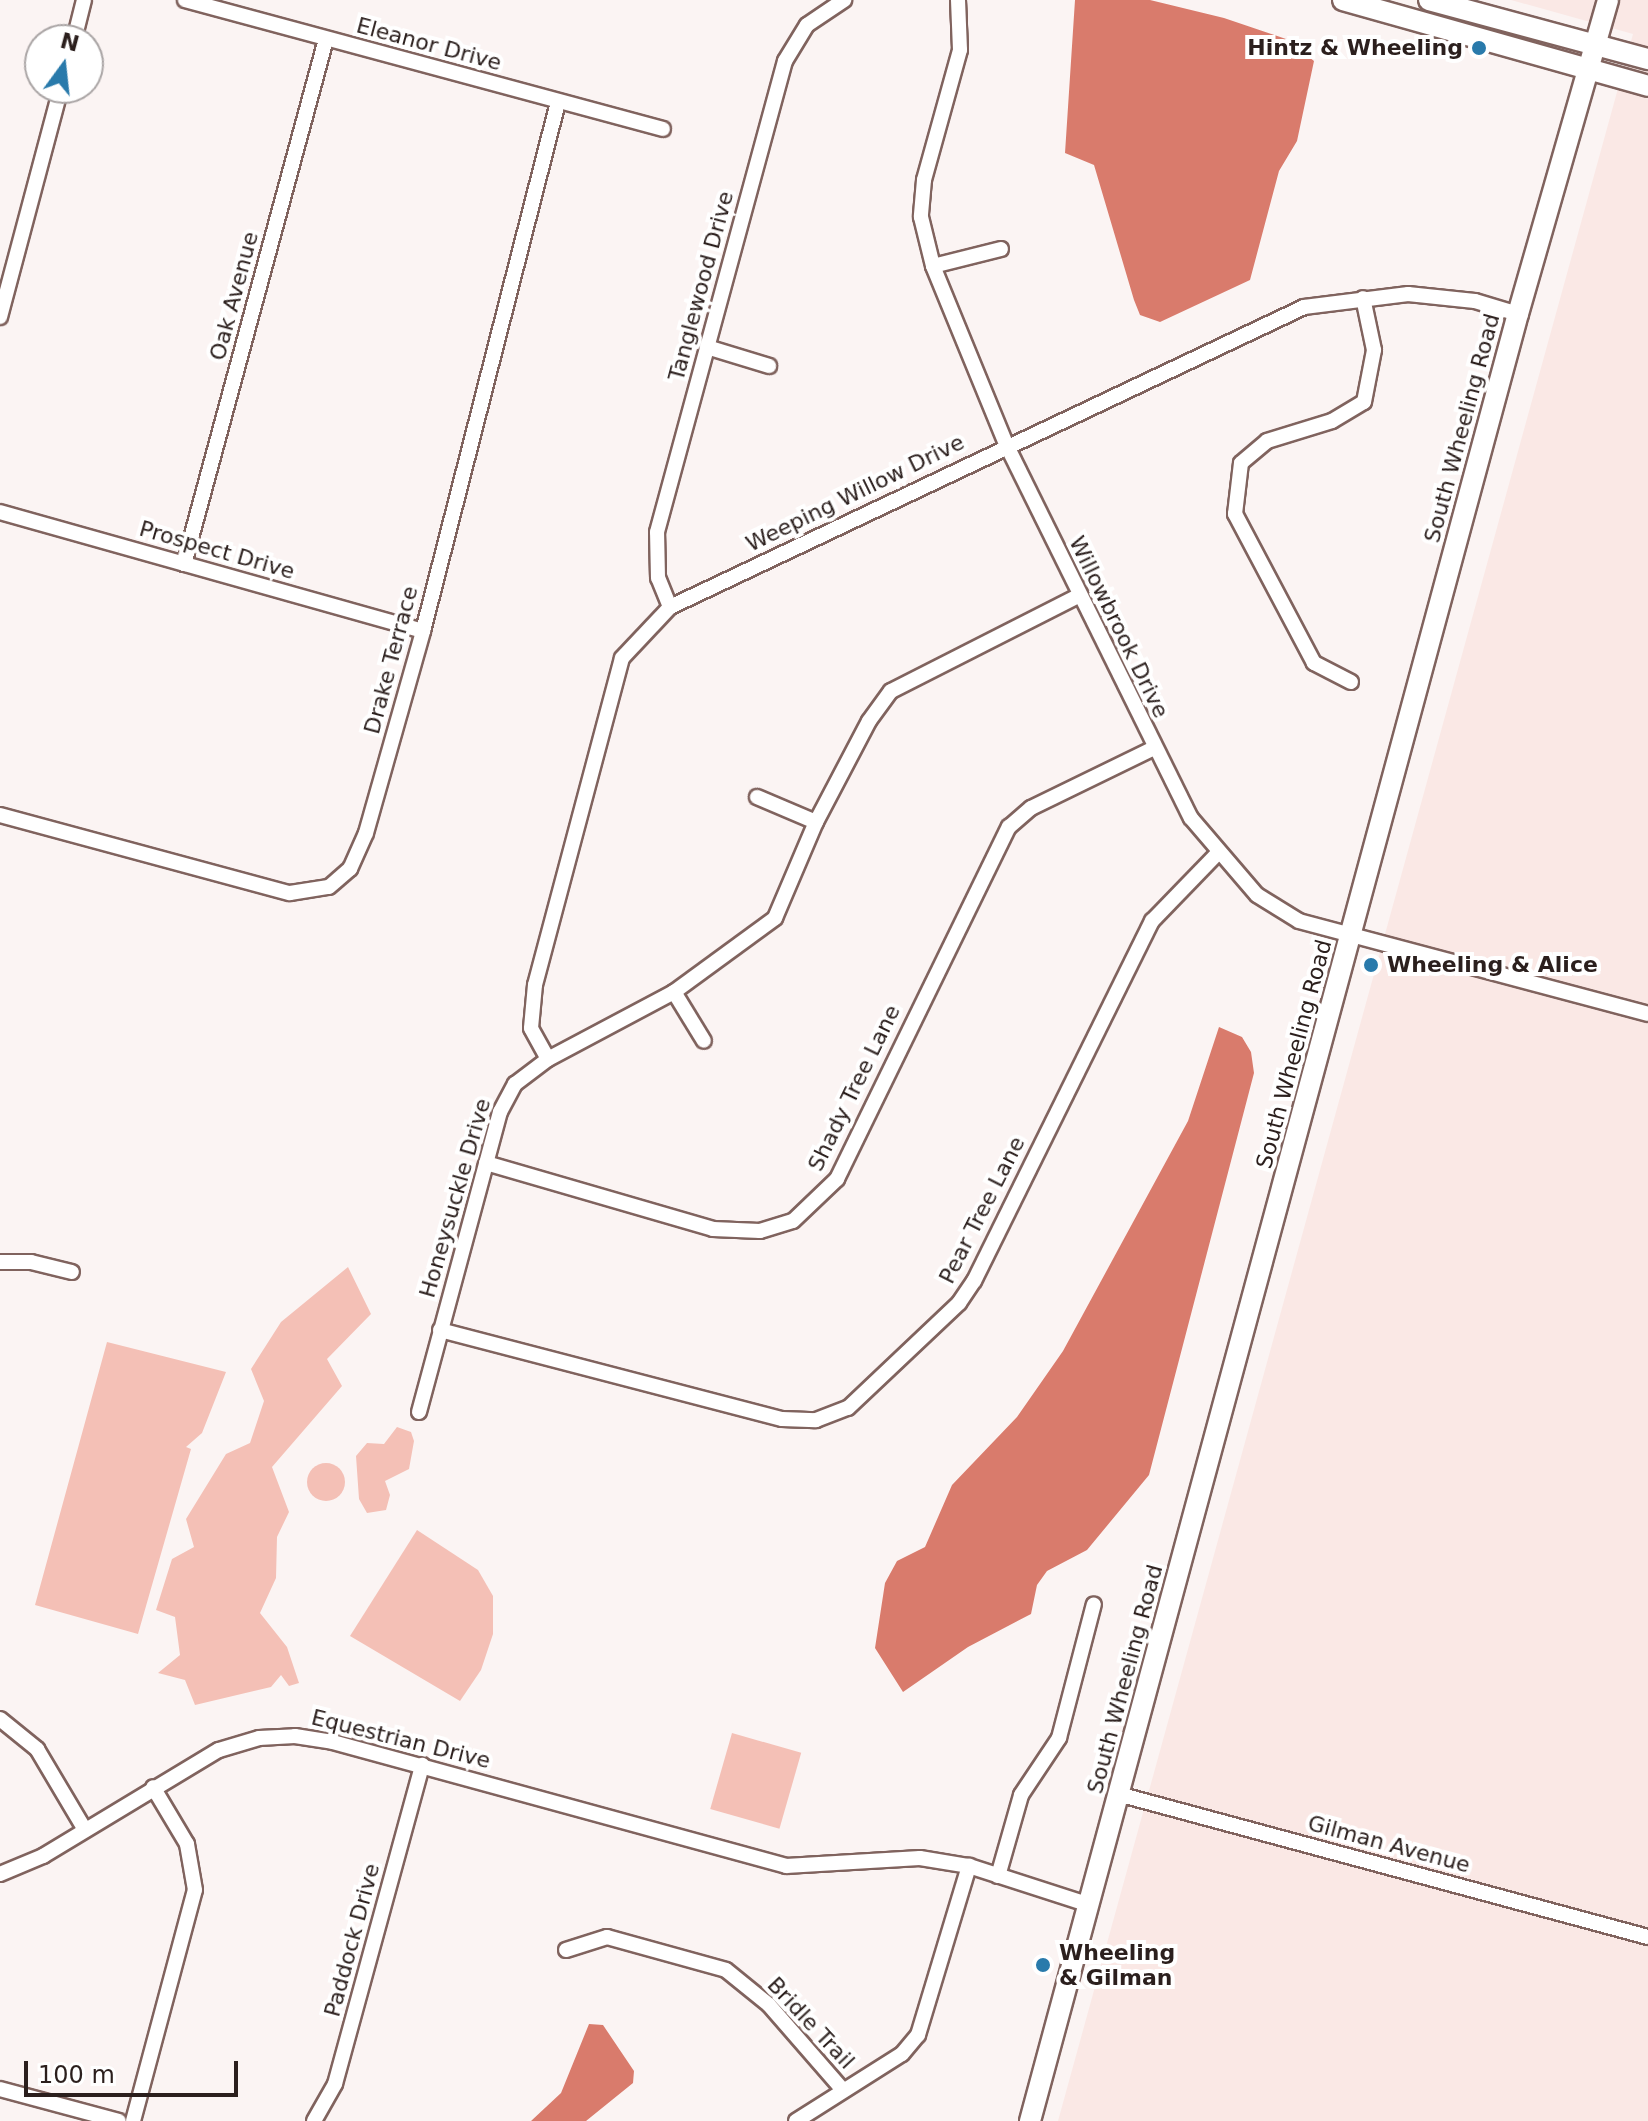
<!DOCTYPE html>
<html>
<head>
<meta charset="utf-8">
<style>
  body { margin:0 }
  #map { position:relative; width:1648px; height:2121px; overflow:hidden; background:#fbf4f3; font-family:"DejaVu Sans",sans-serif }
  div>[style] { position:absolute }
  .built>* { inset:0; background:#fae8e5 }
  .green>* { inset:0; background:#f4c0b6; transform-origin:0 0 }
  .round { border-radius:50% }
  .water>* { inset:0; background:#d97b6c }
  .roads { filter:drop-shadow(2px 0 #80635e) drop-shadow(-2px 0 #80635e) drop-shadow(0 2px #80635e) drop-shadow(0 -2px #80635e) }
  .street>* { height:14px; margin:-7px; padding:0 7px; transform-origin:7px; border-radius:7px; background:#fff }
  .secondary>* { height:20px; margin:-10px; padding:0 10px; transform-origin:10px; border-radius:10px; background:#fff }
  .dots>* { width:22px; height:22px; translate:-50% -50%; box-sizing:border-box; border:4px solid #fff; border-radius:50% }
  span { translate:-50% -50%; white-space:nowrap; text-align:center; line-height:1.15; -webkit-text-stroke:8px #fff; paint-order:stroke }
  .street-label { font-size:22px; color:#2b1f1d }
  .poi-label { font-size:22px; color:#2b1f1d; font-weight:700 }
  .right { translate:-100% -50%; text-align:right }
  .left { translate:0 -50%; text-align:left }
  .north { position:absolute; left:24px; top:24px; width:80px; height:80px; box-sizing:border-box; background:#fff; border:2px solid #aaa5a5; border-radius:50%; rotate:15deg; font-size:22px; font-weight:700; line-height:32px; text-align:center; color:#2b1f1d }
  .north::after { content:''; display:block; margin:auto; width:28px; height:36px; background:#297aab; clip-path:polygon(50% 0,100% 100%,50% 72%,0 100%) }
  .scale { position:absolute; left:24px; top:2061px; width:214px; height:36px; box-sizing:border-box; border:4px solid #2b1f1d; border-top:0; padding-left:10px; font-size:24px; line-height:28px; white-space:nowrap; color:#2b1f1d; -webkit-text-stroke:6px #fff; paint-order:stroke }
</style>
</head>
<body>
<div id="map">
  <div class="built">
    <i style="clip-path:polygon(1511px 0,1648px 0,1648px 2121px,1058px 2121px,1633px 34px)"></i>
  </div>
  <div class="green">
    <i style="clip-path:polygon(348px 1267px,371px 1314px,327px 1359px,342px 1386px,272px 1467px,289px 1512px,277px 1537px,276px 1578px,260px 1613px,287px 1647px,299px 1683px,289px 1686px,281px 1675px,271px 1687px,195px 1705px,185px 1680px,158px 1673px,180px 1655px,175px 1617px,156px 1610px,172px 1559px,194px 1547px,186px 1519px,226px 1454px,250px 1443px,264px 1401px,251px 1369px,281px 1322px)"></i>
    <i style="clip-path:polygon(107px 1342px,226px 1372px,202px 1433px,186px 1447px,191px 1449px,138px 1634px,35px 1605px)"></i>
    <i style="clip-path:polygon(397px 1427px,411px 1432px,414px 1441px,409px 1469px,385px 1481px,390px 1495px,386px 1510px,367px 1513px,359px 1499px,356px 1456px,367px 1443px,384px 1444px)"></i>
    <i class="round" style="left:307px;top:1463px;width:38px;height:38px"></i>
    <i style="clip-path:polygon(417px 1530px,478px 1570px,493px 1596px,493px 1634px,481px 1670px,460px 1701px,350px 1636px)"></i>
    <i style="left:732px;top:1733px;width:72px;height:79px;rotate:16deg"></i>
  </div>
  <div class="water">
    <i style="clip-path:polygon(1075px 0,1150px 0,1224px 18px,1286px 39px,1314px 61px,1297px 141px,1279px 171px,1250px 280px,1160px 322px,1140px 315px,1134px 300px,1094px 165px,1065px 153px)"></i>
    <i style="clip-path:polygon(1219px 1027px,1242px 1037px,1251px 1052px,1254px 1073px,1149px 1475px,1087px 1550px,1047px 1571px,1037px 1585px,1031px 1614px,968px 1647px,903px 1692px,875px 1648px,885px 1583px,897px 1561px,925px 1547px,952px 1485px,1017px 1417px,1063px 1351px,1188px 1121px)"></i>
    <i style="clip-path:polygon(589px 2024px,603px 2025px,634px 2071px,633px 2083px,586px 2121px,531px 2121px,561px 2093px)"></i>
  </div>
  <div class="roads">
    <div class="street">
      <i style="left:185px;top:0;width:495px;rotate:15.1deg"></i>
      <i style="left:958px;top:0;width:50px;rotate:87.7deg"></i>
      <i style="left:960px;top:50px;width:135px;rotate:105.5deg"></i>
      <i style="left:924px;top:180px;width:37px;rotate:95deg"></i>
      <i style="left:921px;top:217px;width:50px;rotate:76.2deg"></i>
      <i style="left:933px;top:266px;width:192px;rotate:67.7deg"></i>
      <i style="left:1006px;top:444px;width:417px;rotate:63.7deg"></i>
      <i style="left:1191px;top:818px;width:101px;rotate:49.4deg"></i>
      <i style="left:1257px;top:895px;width:49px;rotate:31.8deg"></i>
      <i style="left:1299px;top:921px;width:361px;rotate:14.9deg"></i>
      <i style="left:74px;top:40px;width:41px;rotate:-76deg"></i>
      <i style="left:933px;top:266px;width:70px;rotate:-14deg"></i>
      <i style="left:0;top:317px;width:237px;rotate:-75.1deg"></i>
      <i style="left:707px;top:347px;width:65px;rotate:17deg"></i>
      <i style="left:0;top:512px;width:439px;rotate:15.7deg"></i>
      <i style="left:184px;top:564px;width:544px;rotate:-74.86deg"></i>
      <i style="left:670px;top:607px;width:31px;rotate:-112deg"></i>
      <i style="left:658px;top:578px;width:46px;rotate:-91.2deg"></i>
      <i style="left:657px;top:532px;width:488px;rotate:-74.8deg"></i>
      <i style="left:785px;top:61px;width:42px;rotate:-58.6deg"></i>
      <i style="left:807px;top:25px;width:45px;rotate:-34deg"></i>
      <i style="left:1351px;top:682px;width:42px;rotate:-152.8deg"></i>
      <i style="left:1314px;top:663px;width:169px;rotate:-117.9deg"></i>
      <i style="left:1235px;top:514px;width:51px;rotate:-83.3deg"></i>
      <i style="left:1241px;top:463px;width:34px;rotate:-40deg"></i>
      <i style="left:1267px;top:441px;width:68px;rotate:-17.1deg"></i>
      <i style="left:1332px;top:421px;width:37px;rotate:-31deg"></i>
      <i style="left:1364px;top:402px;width:53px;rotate:-79.1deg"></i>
      <i style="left:1374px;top:350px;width:53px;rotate:-101.9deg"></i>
      <i style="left:757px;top:797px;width:64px;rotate:23deg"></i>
      <i style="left:0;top:815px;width:300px;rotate:15.1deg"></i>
      <i style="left:290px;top:893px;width:39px;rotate:-9deg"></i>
      <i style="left:329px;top:887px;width:28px;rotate:-41deg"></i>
      <i style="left:350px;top:869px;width:39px;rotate:-66deg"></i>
      <i style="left:366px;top:833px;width:210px;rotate:-74.2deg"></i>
      <i style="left:423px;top:631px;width:546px;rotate:-75.68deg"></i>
      <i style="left:674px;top:992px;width:57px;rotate:58.5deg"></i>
      <i style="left:548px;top:1059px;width:35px;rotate:-119deg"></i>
      <i style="left:531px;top:1028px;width:43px;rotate:-84.7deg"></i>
      <i style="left:535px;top:985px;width:338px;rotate:-75.1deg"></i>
      <i style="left:622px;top:658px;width:70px;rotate:-46.7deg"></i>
      <i style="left:670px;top:607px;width:701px;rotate:-25.32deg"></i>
      <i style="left:1304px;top:307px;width:105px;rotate:-7.1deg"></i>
      <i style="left:1408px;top:294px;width:67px;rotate:6deg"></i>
      <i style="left:1475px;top:301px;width:45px;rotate:16.8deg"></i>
      <i style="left:486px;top:1163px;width:236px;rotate:16.2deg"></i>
      <i style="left:713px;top:1229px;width:47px;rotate:2.4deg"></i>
      <i style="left:760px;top:1231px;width:34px;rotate:-17deg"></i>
      <i style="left:793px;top:1221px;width:61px;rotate:-43.7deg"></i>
      <i style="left:837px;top:1179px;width:392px;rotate:-64deg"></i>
      <i style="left:1009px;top:827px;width:29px;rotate:-41deg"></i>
      <i style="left:1031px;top:808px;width:137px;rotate:-26deg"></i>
      <i style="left:0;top:1262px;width:31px"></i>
      <i style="left:31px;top:1262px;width:42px;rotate:13.7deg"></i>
      <i style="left:440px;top:1330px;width:353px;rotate:14.6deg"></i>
      <i style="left:782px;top:1419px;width:34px;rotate:2deg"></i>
      <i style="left:816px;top:1420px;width:34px;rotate:-21deg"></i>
      <i style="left:848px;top:1408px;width:153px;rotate:-43.4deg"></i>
      <i style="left:959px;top:1303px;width:27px;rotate:-56deg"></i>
      <i style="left:974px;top:1281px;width:402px;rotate:-63.7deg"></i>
      <i style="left:1152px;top:921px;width:95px;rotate:-45.9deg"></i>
      <i style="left:419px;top:1412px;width:311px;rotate:-74.9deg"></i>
      <i style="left:500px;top:1112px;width:32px;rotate:-62deg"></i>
      <i style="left:515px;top:1084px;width:41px;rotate:-37.1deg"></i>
      <i style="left:548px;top:1059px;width:143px;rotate:-28deg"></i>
      <i style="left:674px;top:992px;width:125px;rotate:-36.2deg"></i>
      <i style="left:775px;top:918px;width:104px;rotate:-66.9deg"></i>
      <i style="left:816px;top:822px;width:114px;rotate:-62.3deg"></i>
      <i style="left:869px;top:721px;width:37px;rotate:-54deg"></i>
      <i style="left:891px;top:691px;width:210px;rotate:-26.9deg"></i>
      <i style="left:0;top:1719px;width:48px;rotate:39deg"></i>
      <i style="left:37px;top:1749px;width:92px;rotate:59.3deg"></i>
      <i style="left:1118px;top:1794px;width:549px;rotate:15.1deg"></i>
      <i style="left:0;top:1874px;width:47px;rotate:-22.7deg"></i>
      <i style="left:43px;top:1856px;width:205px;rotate:-31.1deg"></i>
      <i style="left:219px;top:1750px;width:42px;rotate:-16.7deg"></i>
      <i style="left:259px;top:1738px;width:36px;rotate:-3deg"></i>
      <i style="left:295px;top:1736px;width:38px;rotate:9deg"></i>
      <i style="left:333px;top:1742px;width:470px;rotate:15.3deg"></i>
      <i style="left:786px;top:1866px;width:134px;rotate:-3.4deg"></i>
      <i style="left:920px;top:1858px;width:50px;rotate:9.3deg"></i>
      <i style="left:969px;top:1866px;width:127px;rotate:17.9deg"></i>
      <i style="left:998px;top:1876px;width:84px;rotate:-74.1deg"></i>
      <i style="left:1021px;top:1795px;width:69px;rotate:-56.3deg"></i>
      <i style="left:1059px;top:1738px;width:138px;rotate:-75.4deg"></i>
      <i style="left:566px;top:1950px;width:43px;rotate:-17.6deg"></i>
      <i style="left:607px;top:1937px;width:123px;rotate:15.5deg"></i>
      <i style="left:726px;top:1970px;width:55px;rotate:39.1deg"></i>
      <i style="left:769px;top:2005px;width:113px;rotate:49deg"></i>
      <i style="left:0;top:2089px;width:123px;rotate:15.1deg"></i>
      <i style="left:133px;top:2121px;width:239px;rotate:-75deg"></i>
      <i style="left:195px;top:1890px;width:47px;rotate:-99.9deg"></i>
      <i style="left:187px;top:1844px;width:66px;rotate:-120.8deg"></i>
      <i style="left:314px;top:2121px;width:43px;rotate:-60.4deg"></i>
      <i style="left:335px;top:2084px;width:331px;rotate:-74.7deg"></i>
      <i style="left:796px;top:2121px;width:125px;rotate:-32.3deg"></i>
      <i style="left:902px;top:2054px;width:25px;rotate:-50deg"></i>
      <i style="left:918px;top:2035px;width:177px;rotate:-73.2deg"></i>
    </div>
    <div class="secondary">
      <i style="left:1343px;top:0;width:317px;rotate:15.7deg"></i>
      <i style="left:1429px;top:0;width:227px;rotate:15.1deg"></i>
      <i style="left:1030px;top:2121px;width:1872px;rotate:-74.89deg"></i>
      <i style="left:1518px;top:314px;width:327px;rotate:-74deg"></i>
    </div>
  </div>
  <div class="dots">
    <i style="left:1479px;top:48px;background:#297aab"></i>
    <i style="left:1371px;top:965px;background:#297aab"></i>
    <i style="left:1043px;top:1965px;background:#297aab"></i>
  </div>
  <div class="street-label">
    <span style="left:429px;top:44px;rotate:15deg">Eleanor Drive</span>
    <span style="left:701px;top:286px;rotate:-75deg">Tanglewood Drive</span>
    <span style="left:234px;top:296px;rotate:-75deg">Oak Avenue</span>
    <span style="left:1462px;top:428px;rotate:-75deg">South Wheeling Road</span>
    <span style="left:855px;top:493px;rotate:-26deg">Weeping Willow Drive</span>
    <span style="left:217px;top:550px;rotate:16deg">Prospect Drive</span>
    <span style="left:1119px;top:627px;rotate:64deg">Willowbrook Drive</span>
    <span style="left:391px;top:660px;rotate:-75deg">Drake Terrace</span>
    <span style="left:1294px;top:1054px;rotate:-75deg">South Wheeling Road</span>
    <span style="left:854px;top:1088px;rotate:-64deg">Shady Tree Lane</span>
    <span style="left:455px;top:1198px;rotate:-74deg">Honeysuckle Drive</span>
    <span style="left:982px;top:1210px;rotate:-63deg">Pear Tree Lane</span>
    <span style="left:1125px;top:1679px;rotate:-75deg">South Wheeling Road</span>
    <span style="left:401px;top:1739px;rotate:14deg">Equestrian Drive</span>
    <span style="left:1389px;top:1844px;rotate:15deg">Gilman Avenue</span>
    <span style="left:352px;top:1940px;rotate:-75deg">Paddock Drive</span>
    <span style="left:811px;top:2023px;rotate:47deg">Bridle Trail</span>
  </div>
  <div class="poi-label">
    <span class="right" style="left:1463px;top:48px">Hintz &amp; Wheeling</span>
    <span class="left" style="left:1387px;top:965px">Wheeling &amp; Alice</span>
    <span class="left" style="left:1059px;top:1965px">Wheeling<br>&amp; Gilman</span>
  </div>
  <div class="north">N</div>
  <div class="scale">100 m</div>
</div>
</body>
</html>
